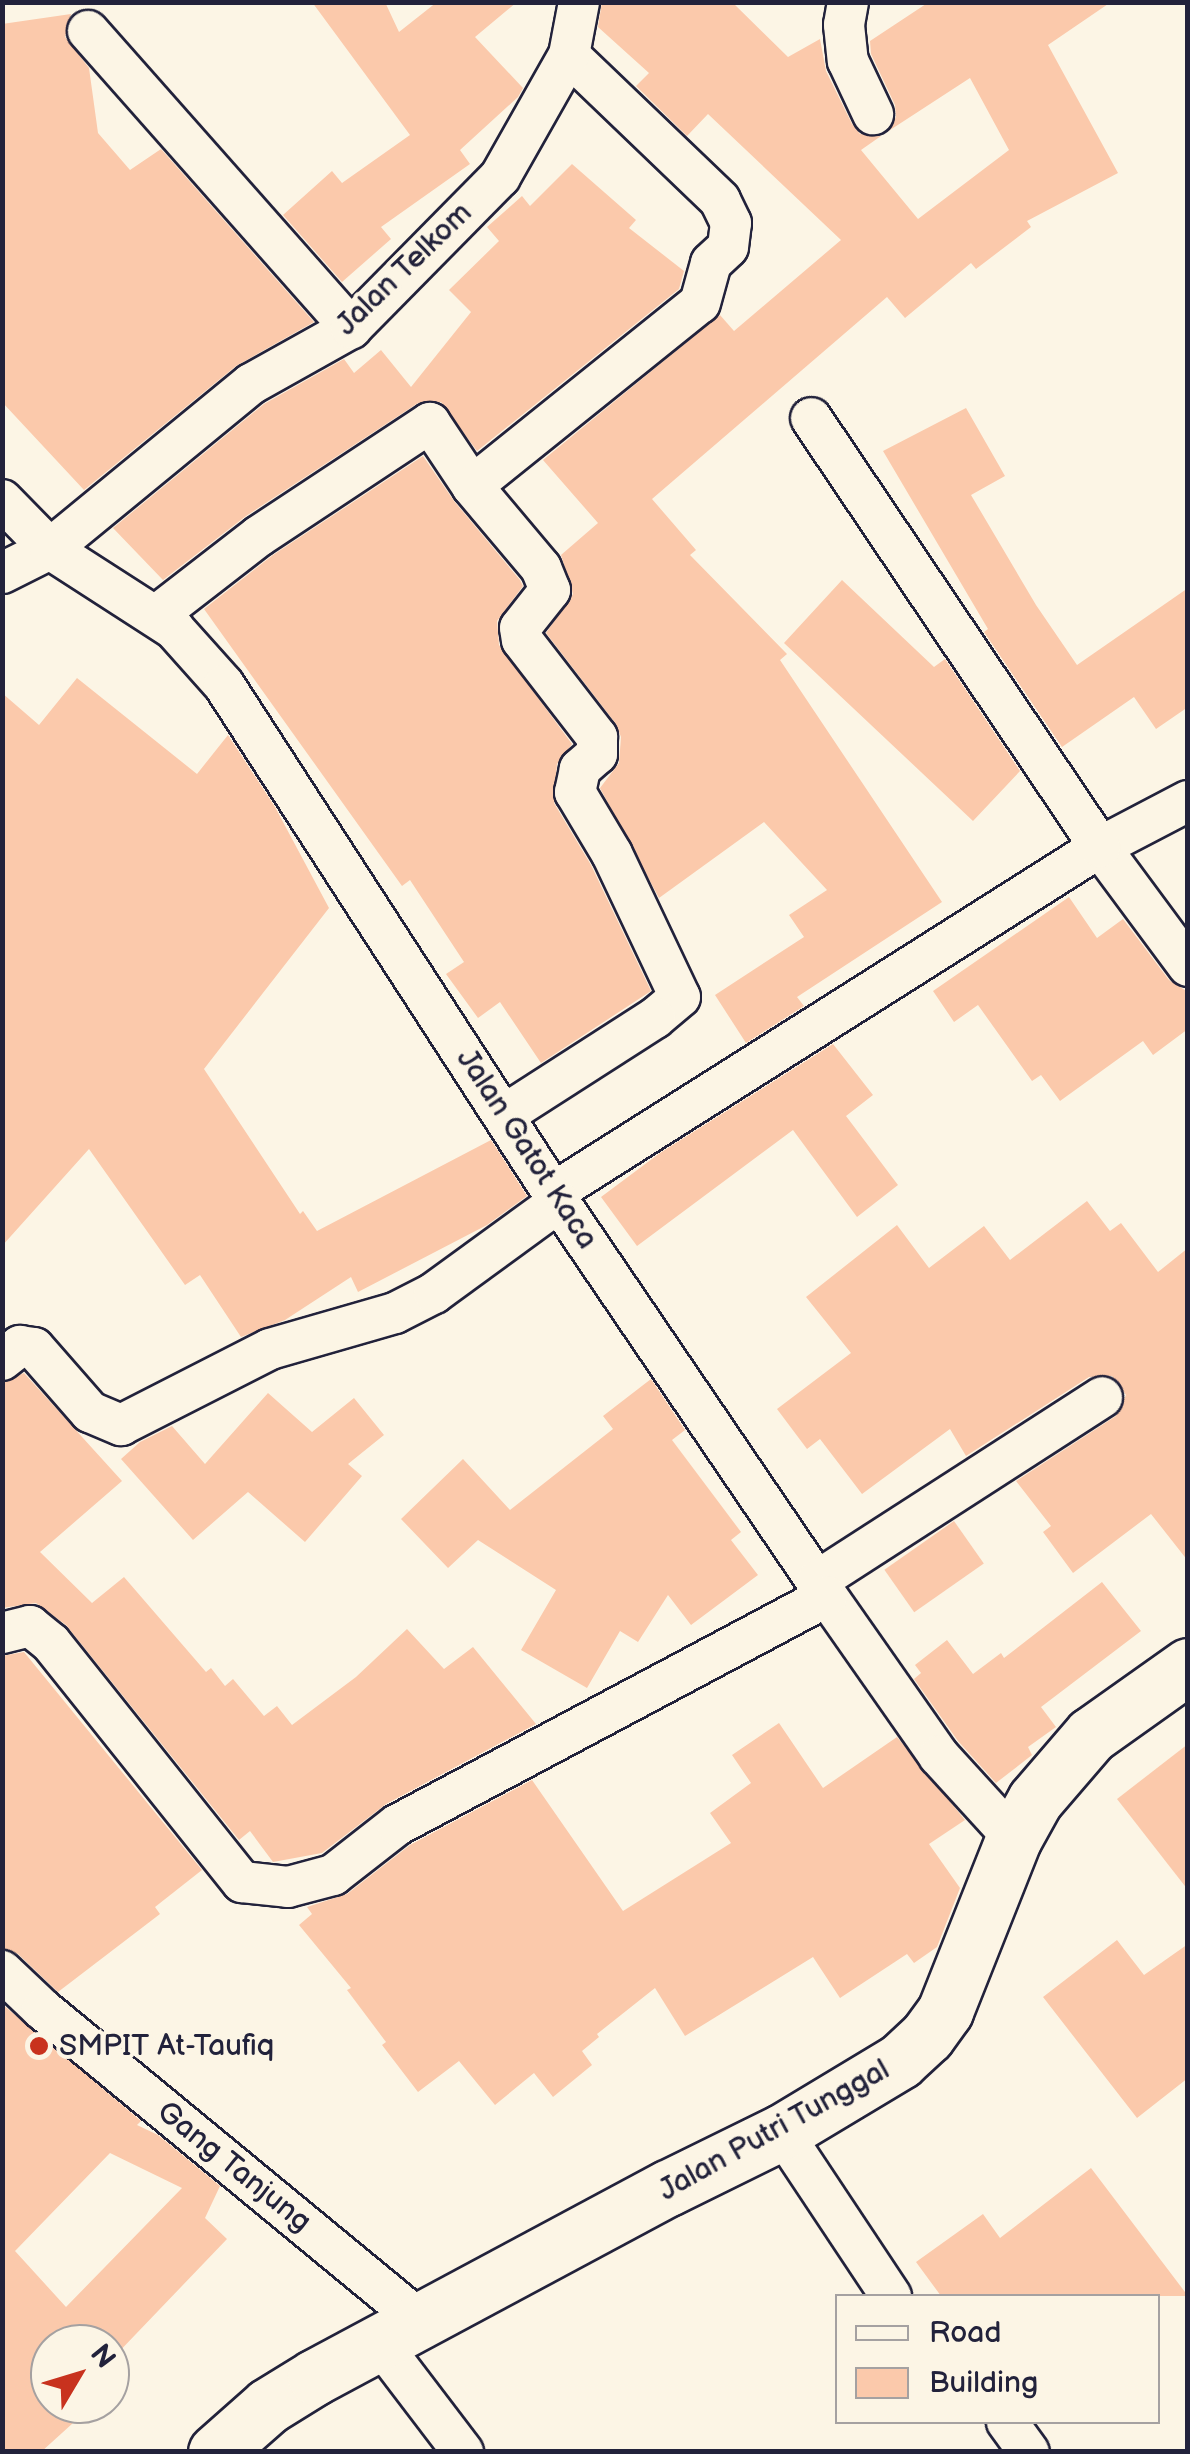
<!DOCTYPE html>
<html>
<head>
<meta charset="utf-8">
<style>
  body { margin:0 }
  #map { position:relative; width:1190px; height:2454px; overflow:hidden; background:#fcf5e5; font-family:"Balsamiq Sans",sans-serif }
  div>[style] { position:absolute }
  .building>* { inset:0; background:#fbc9ab; transform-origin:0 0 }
  .roads { filter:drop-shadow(2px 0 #22223b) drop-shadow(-2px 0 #22223b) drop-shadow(0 2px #22223b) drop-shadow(0 -2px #22223b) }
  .street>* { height:40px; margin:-20px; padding:0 20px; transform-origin:20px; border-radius:20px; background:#fcf5e5 }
  .secondary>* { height:55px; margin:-27.5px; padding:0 27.5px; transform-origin:27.5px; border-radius:27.5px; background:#fcf5e5 }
  .dots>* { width:28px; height:28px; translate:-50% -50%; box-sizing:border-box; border:5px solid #fcf5e5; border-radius:50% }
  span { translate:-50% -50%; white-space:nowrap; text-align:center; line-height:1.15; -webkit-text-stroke:8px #fcf5e5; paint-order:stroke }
  .street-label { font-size:30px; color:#22223b }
  .poi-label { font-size:30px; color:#22223b }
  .left { translate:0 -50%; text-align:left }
  .frame { position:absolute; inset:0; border:5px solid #22223b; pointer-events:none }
  .legend { position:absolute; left:835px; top:2294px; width:325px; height:130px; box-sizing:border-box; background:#fcf5e5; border:2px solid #a5a1a1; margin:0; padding:12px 18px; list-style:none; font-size:30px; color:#22223b }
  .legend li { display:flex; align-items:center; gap:20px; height:50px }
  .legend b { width:50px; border:2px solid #a5a1a1 }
  .north { position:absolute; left:30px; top:2324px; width:100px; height:100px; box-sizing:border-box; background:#fcf5e5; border:2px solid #a5a1a1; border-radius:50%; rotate:52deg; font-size:28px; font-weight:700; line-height:40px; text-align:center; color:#22223b }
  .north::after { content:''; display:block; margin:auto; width:35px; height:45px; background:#c8321e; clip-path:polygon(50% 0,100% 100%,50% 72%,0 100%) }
</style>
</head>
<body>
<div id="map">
  <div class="building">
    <i style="clip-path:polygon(312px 2px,385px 2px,399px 32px,437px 2px,517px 2px,475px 37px,523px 88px,518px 97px,460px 150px,470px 164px,381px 227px,391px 239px,342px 282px,283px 215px,332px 171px,342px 183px,410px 135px)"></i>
    <i style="clip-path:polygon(602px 2px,732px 2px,788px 57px,820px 39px,826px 71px,852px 124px,860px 134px,881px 136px,861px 150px,918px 219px,1009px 150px,970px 78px,887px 132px,896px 117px,895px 105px,871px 54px,870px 41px,929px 2px,1111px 2px,1048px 45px,1118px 173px,1027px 221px,1031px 227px,976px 269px,971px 263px,905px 318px,887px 297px,652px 499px,696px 550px,690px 555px,787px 654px,780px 660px,942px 902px,797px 997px,804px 1006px,746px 1043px,715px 995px,804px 937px,789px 915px,827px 890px,764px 822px,659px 898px,600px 788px,619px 763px,621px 737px,616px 724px,546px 633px,573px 594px,561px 555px,598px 523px,543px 460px,720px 315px,734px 331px,841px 240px,708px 114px,687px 136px,636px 86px,649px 73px,598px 27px)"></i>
    <i style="clip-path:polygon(71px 14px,65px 37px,89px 68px,98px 133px,130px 170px,161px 149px,314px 322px,236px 366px,84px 490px,2px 402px,2px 24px)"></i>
    <i style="clip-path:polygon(572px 164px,636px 220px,629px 228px,684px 271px,679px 289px,477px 451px,441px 402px,418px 403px,246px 516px,163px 580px,113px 528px,264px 404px,344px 359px,354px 373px,381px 350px,411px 387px,471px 312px,449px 290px,499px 241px,487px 227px,522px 196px,530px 206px)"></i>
    <i style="clip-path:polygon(966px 408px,1005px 476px,971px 495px,1036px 605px,1077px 665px,1188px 588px,1188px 707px,1156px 729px,1134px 697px,1062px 747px,984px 632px,988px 629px,883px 451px)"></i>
    <i style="clip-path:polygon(423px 456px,454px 501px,520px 580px,523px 586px,497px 621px,499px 645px,572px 744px,557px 764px,554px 803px,591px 865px,651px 991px,541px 1063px,500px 1002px,478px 1018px,446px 974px,464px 962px,410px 880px,402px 886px,204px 609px,273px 555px)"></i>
    <i style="clip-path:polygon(842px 580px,934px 667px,945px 659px,1020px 771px,973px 821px,784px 643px)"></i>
    <i style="clip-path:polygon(77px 678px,197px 774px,228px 735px,275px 807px,329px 908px,204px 1069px,300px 1214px,303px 1211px,317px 1231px,491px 1140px,527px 1196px,487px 1225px,358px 1292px,351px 1277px,285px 1320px,241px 1337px,200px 1275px,185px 1285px,89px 1149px,2px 1246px,2px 693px,39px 725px)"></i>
    <i style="clip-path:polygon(1069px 897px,1097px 938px,1123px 919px,1169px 980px,1188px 992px,1188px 1029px,1153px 1055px,1143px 1041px,1060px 1101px,1041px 1075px,1032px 1081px,978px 1005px,954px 1022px,933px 991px)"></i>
    <i style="clip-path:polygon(833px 1044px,873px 1095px,846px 1116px,898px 1185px,857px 1217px,793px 1130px,637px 1246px,601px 1197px,660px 1153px)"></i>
    <i style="clip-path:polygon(1087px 1201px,1110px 1231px,1121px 1223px,1158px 1272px,1188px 1248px,1188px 1561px,1151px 1514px,1073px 1573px,1043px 1532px,1051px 1526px,1016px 1481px,1116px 1416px,1126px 1395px,1112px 1376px,1089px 1377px,966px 1456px,950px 1429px,862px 1494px,820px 1439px,807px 1449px,777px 1409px,851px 1353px,806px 1297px,897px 1225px,929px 1268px,984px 1226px,1010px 1260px)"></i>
    <i style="clip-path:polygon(24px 1373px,122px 1481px,40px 1552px,92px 1603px,124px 1577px,206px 1672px,211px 1668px,225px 1686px,233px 1679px,264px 1716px,277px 1706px,292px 1725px,356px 1677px,407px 1629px,444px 1669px,473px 1647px,536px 1724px,386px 1804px,322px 1853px,273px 1862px,250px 1831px,239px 1840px,66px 1625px,36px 1603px,2px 1608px,2px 1383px)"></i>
    <i style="clip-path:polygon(651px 1379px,685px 1430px,672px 1440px,741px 1532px,731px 1540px,758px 1575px,691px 1625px,668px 1595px,638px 1642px,620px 1631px,587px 1688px,521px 1650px,556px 1590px,478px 1540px,448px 1568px,401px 1519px,463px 1459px,510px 1510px,613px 1429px,603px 1416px)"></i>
    <i style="clip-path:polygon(268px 1393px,312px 1432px,354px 1398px,384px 1435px,348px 1464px,362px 1476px,305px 1542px,248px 1492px,193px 1540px,121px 1459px,140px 1442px,172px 1426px,205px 1464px)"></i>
    <i style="left:954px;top:1521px;width:52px;height:85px;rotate:55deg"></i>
    <i style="clip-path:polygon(1102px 1582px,1141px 1631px,1041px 1707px,1056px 1727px,1028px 1747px,1032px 1755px,996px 1783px,958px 1741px,914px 1679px,921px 1673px,915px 1665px,947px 1640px,973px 1674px,1001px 1653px,1004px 1658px)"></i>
    <i style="clip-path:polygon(24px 1652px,202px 1870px,155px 1907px,160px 1914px,58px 1992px,18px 1954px,2px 1948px,2px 1656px)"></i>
    <i style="clip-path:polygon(779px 1723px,823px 1788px,897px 1737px,965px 1820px,929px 1844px,960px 1888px,937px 1947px,914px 1963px,907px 1954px,840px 1998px,813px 1957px,685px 2036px,655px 1988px,597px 2034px,599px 2037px,582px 2051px,592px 2065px,553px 2097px,534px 2073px,495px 2105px,459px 2061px,418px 2092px,382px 2045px,386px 2042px,347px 1990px,351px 1988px,299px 1925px,312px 1914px,307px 1907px,347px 1894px,410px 1845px,532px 1780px,623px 1911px,731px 1843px,710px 1813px,751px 1783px,732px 1755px)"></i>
    <i style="clip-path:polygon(1188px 1744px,1188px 1890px,1117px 1799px)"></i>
    <i style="clip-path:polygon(1117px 1940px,1144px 1975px,1188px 1944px,1188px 2078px,1137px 2118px,1043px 1997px)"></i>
    <i style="clip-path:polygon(evenodd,2px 2004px,141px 2121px,137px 2125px,158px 2135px,220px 2186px,205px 2218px,227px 2239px,113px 2358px,127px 2374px,110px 2390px,110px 2344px,50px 2344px,50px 2404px,94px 2404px,41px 2452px,2px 2452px,2px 2004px,110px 2153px,182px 2188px,66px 2307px,15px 2251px,110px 2153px)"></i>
    <i style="clip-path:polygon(1091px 2168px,1188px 2296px,941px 2296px,916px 2262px,983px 2214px,1000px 2238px)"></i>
  </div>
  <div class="roads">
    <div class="street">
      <i style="left:848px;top:2px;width:23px;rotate:100deg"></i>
      <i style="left:844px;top:25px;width:36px;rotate:84deg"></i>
      <i style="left:848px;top:61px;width:59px;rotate:64.7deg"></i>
      <i style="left:88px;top:31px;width:397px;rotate:48.5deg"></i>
      <i style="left:472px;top:486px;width:292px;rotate:-38.8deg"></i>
      <i style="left:700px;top:303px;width:41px;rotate:-74.6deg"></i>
      <i style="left:711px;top:263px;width:23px;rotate:-43deg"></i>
      <i style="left:728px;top:247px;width:24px;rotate:-83deg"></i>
      <i style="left:731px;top:223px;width:25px;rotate:-116deg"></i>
      <i style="left:720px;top:200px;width:209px;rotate:-136.2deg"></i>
      <i style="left:2px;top:500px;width:69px;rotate:45.6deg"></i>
      <i style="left:50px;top:549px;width:148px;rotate:32.8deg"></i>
      <i style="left:174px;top:629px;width:75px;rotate:48.2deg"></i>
      <i style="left:224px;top:685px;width:616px;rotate:57.06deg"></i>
      <i style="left:559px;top:1202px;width:477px;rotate:55.8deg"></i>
      <i style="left:827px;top:1596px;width:195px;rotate:55deg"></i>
      <i style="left:939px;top:1756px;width:111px;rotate:47.6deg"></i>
      <i style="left:2px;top:573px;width:54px;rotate:-26.6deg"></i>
      <i style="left:50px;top:549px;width:260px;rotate:-39.4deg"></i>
      <i style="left:251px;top:384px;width:115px;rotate:-29.2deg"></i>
      <i style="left:351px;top:328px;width:212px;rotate:-45.4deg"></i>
      <i style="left:500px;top:177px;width:140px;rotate:-60.5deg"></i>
      <i style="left:569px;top:55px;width:54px;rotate:-79.3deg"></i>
      <i style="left:157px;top:615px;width:129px;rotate:-37.8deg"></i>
      <i style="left:259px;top:536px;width:205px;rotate:-33.5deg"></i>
      <i style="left:430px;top:423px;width:76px;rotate:56.3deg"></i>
      <i style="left:472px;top:486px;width:107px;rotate:49.9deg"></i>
      <i style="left:541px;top:568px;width:24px;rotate:68deg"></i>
      <i style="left:550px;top:590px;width:48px;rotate:128.3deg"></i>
      <i style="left:520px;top:628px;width:12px;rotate:81deg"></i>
      <i style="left:522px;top:640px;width:123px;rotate:52.3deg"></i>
      <i style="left:597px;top:737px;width:17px;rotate:90deg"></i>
      <i style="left:597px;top:754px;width:23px;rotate:139deg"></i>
      <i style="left:580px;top:769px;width:24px;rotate:102deg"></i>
      <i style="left:575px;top:792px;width:72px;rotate:59.2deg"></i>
      <i style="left:612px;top:854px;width:158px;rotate:64.6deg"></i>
      <i style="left:680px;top:997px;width:33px;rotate:140deg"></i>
      <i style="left:655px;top:1018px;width:179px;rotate:147.3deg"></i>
      <i style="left:1188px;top:801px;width:99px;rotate:152.4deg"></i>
      <i style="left:1100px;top:847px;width:148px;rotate:53.5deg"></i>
      <i style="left:553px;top:1193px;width:647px;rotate:-32.32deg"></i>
      <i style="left:1100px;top:847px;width:517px;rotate:-123.97deg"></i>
      <i style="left:2px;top:1360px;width:23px;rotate:-38deg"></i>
      <i style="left:20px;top:1346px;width:14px;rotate:8deg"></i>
      <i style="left:34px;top:1348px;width:85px;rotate:48.8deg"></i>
      <i style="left:90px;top:1412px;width:34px;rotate:23deg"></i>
      <i style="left:121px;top:1425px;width:167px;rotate:-27deg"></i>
      <i style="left:270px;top:1349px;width:130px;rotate:-16.1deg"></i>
      <i style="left:395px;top:1313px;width:44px;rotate:-27.1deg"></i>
      <i style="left:434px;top:1293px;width:155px;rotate:-36.1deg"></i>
      <i style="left:817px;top:1581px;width:339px;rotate:-32.8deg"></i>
      <i style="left:2px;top:1633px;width:29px;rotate:-14deg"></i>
      <i style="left:30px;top:1626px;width:27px;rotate:39deg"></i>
      <i style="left:51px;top:1643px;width:306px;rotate:51.4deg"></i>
      <i style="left:242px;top:1882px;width:46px;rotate:6.2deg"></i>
      <i style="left:288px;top:1887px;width:47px;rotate:-14.9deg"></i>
      <i style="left:333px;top:1875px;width:81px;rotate:-38deg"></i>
      <i style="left:397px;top:1825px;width:487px;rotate:-28deg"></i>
      <i style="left:2px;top:1971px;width:55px;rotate:43.5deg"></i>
      <i style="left:42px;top:2009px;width:492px;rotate:39.5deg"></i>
      <i style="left:782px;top:2132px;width:197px;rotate:56.4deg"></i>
      <i style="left:380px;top:2343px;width:137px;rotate:52.7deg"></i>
      <i style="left:1007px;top:2422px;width:37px;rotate:54deg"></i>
    </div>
    <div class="secondary">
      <i style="left:216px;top:2452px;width:69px;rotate:-41.5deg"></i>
      <i style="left:268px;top:2406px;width:55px;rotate:-31.7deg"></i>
      <i style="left:315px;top:2377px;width:400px;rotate:-28.2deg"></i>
      <i style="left:668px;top:2188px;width:127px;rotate:-26.2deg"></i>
      <i style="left:782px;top:2132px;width:138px;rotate:-31deg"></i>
      <i style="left:900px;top:2061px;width:37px;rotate:-43deg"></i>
      <i style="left:927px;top:2036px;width:31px;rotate:-54deg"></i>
      <i style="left:945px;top:2011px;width:186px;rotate:-68.3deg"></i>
      <i style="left:1014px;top:1838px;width:43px;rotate:-61.1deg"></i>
      <i style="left:1035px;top:1800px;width:86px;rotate:-49.3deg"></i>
      <i style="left:1091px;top:1735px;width:119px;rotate:-35.4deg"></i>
    </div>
  </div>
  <div class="dots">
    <i style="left:39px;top:2046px;background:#c8321e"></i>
  </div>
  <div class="street-label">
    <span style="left:404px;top:269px;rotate:-44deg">Jalan Telkom</span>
    <span style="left:527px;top:1149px;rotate:57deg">Jalan Gatot Kaca</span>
    <span style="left:774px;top:2130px;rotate:-29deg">Jalan Putri Tunggal</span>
    <span style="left:234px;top:2167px;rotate:39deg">Gang Tanjung</span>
  </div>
  <div class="poi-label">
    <span class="left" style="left:59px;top:2046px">SMPIT At-Taufiq</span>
  </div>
  <div class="frame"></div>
  <ul class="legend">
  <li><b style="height:12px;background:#fcf5e5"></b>Road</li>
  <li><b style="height:28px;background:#fbc9ab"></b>Building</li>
  </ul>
  <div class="north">N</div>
</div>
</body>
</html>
